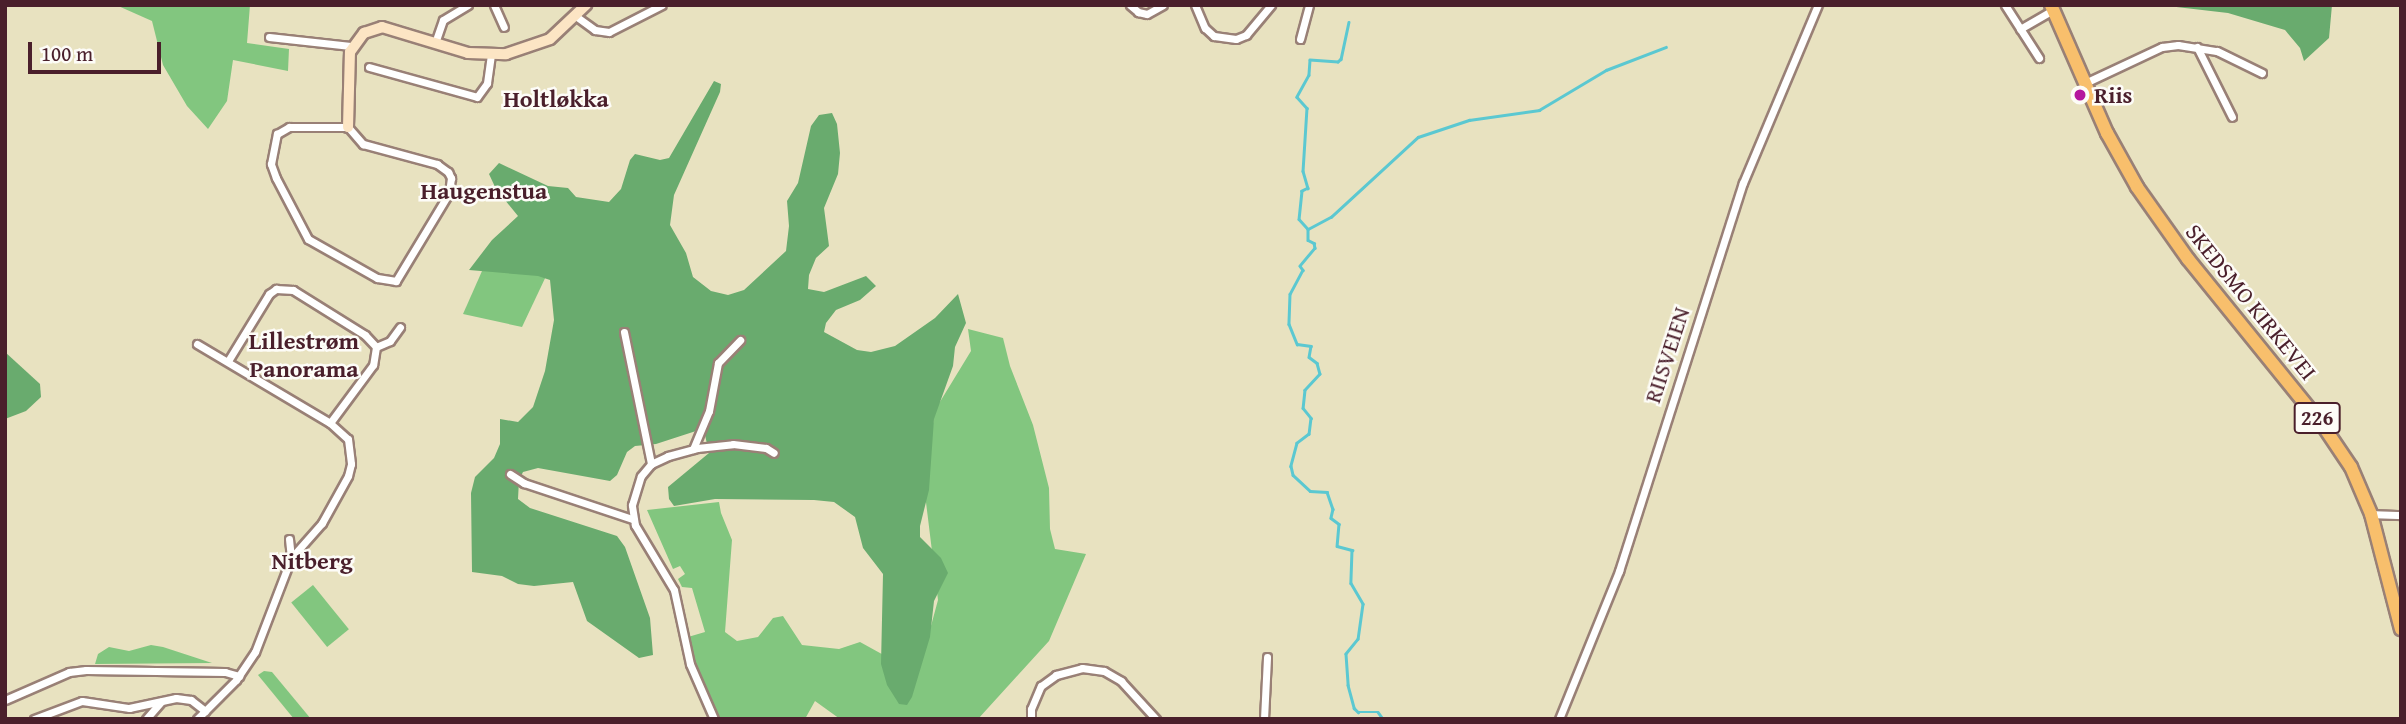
<!DOCTYPE html>
<html>
<head>
<meta charset="utf-8">
<style>
  body { margin:0 }
  #map { position:relative; width:2406px; height:724px; overflow:hidden; background:#e8e2c0; font-family:"Gentium Book Plus",serif }
  div>[style] { position:absolute }
  .green>* { inset:0; background:#82c67f; transform-origin:0 0 }
  .forest>* { inset:0; background:#69ab6e }
  .stream>* { height:2.5px; margin:-1.25px; padding:0 1.25px; transform-origin:1.25px; border-radius:1.25px; background:#5bc8d1 }
  .roads { filter:drop-shadow(2px 0 #998076) drop-shadow(-2px 0 #998076) drop-shadow(0 2px #998076) drop-shadow(0 -2px #998076) }
  .street>* { height:7px; margin:-3.5px; padding:0 3.5px; transform-origin:3.5px; border-radius:3.5px; background:#fff }
  .secondary>* { height:10px; margin:-5px; padding:0 5px; transform-origin:5px; border-radius:5px; background:#fce5c4 }
  .highway>* { height:12px; margin:-6px; padding:0 6px; transform-origin:6px; border-radius:6px; background:#f8bf6c }
  .dots>* { width:19px; height:19px; translate:-50% -50%; box-sizing:border-box; border:4px solid #fdfcf7; border-radius:50% }
  span { translate:-50% -50%; white-space:nowrap; text-align:center; line-height:1.15; -webkit-text-stroke:5px #fdfcf7; paint-order:stroke }
  .shield-label span { padding:2px 5px; background:#fdfcf7; border:2px solid; border-radius:5px; -webkit-text-stroke-width:0 }
  .shield-label { font-size:21px; color:#4a1f2b; font-weight:700 }
  .poi-label { font-size:23px; color:#4a1f2b; font-weight:700 }
  .left { translate:0 -50%; text-align:left }
  .street-label { font-size:23px; color:#4a1f2b }
  .neighbourhood-label { font-size:24px; color:#4a1f2b; font-weight:700 }
  .frame { position:absolute; inset:0; border:7px solid #4a1f2b; pointer-events:none }
  .scale { position:absolute; left:28px; top:42px; width:133px; height:32px; box-sizing:border-box; border:4px solid #4a1f2b; border-top:0; padding-left:9px; font-size:21px; line-height:24px; white-space:nowrap; color:#4a1f2b; -webkit-text-stroke:5px #fdfcf7; paint-order:stroke }
</style>
</head>
<body>
<div id="map">
  <div class="green">
    <i style="clip-path:polygon(116px 5px,250px 5px,247px 43px,289px 49px,288px 71px,233px 60px,227px 101px,208px 129px,187px 106px,163px 65px,152px 21px)"></i>
    <i style="clip-path:polygon(486px 262px,548px 272px,522px 327px,463px 314px)"></i>
    <i style="clip-path:polygon(968px 329px,1003px 338px,1010px 366px,1033px 425px,1049px 488px,1050px 529px,1055px 549px,1086px 554px,1049px 641px,978px 719px,840px 719px,815px 701px,805px 719px,719px 719px,701px 683px,688px 637px,705px 632px,692px 588px,682px 587px,678px 579px,685px 574px,680px 566px,673px 569px,647px 510px,719px 502px,721px 513px,732px 540px,725px 632px,737px 641px,758px 637px,773px 618px,783px 616px,802px 645px,839px 649px,860px 642px,918px 674px,938px 600px,924px 486px,935px 410px,971px 351px)"></i>
    <i style="left:313px;top:585px;width:57px;height:28px;rotate:51deg"></i>
    <i style="clip-path:polygon(151px 645px,163px 647px,212px 663px,95px 664px,98px 654px,109px 647px,129px 651px)"></i>
    <i style="clip-path:polygon(264px 671px,272px 672px,311px 719px,294px 719px,258px 675px)"></i>
  </div>
  <div class="forest">
    <i style="clip-path:polygon(2159px 5px,2332px 5px,2329px 38px,2304px 61px,2300px 48px,2285px 30px,2228px 13px)"></i>
    <i style="clip-path:polygon(714px 81px,721px 84px,720px 92px,674px 195px,670px 225px,686px 253px,693px 277px,711px 291px,728px 295px,744px 290px,786px 251px,789px 226px,787px 201px,798px 183px,811px 126px,819px 115px,832px 113px,837px 124px,840px 153px,838px 174px,824px 208px,829px 246px,816px 258px,809px 275px,808px 289px,824px 292px,866px 276px,876px 286px,860px 300px,836px 310px,826px 323px,824px 332px,857px 350px,871px 352px,895px 346px,935px 318px,958px 294px,966px 323px,955px 347px,953px 366px,934px 419px,929px 490px,920px 526px,920px 537px,941px 558px,948px 573px,934px 601px,930px 637px,912px 697px,907px 705px,899px 704px,887px 685px,881px 664px,883px 574px,863px 548px,855px 517px,834px 502px,814px 500px,715px 499px,674px 506px,669px 499px,668px 487px,709px 453px,705px 435px,696px 431px,656px 444px,635px 446px,627px 452px,617px 475px,610px 481px,538px 468px,523px 472px,519px 480px,518px 499px,530px 508px,617px 536px,625px 547px,650px 618px,653px 655px,639px 658px,587px 621px,573px 582px,534px 586px,518px 584px,502px 576px,472px 572px,471px 493px,475px 477px,494px 458px,500px 444px,500px 419px,518px 422px,533px 407px,545px 371px,554px 320px,550px 280px,538px 276px,469px 270px,492px 240px,518px 216px,496px 189px,489px 174px,499px 163px,548px 186px,568px 188px,576px 197px,609px 202px,621px 189px,630px 160px,635px 154px,660px 160px,669px 158px)"></i>
    <i style="clip-path:polygon(5px 352px,40px 384px,41px 397px,26px 411px,5px 419px)"></i>
  </div>
  <div class="stream">
    <i style="left:1349px;top:22px;width:38px;rotate:102deg"></i>
    <i style="left:1341px;top:59px;width:4px;rotate:135deg"></i>
    <i style="left:1338px;top:62px;width:28px;rotate:-176deg"></i>
    <i style="left:1310px;top:60px;width:15px;rotate:94deg"></i>
    <i style="left:1309px;top:75px;width:25px;rotate:119deg"></i>
    <i style="left:1297px;top:97px;width:15px;rotate:48deg"></i>
    <i style="left:1307px;top:108px;width:63px;rotate:93.6deg"></i>
    <i style="left:1303px;top:171px;width:18px;rotate:74deg"></i>
    <i style="left:1308px;top:188px;width:7px;rotate:153deg"></i>
    <i style="left:1302px;top:191px;width:28px;rotate:96deg"></i>
    <i style="left:1299px;top:219px;width:13px;rotate:48deg"></i>
    <i style="left:1308px;top:229px;width:11px;rotate:90deg"></i>
    <i style="left:1308px;top:240px;width:7px;rotate:27deg"></i>
    <i style="left:1314px;top:243px;width:5px;rotate:79deg"></i>
    <i style="left:1315px;top:248px;width:23px;rotate:130deg"></i>
    <i style="left:1300px;top:266px;width:5px;rotate:53deg"></i>
    <i style="left:1303px;top:270px;width:27px;rotate:118deg"></i>
    <i style="left:1290px;top:294px;width:30px;rotate:92deg"></i>
    <i style="left:1289px;top:324px;width:22px;rotate:68deg"></i>
    <i style="left:1297px;top:344px;width:14px;rotate:8deg"></i>
    <i style="left:1311px;top:346px;width:11px;rotate:100deg"></i>
    <i style="left:1309px;top:357px;width:10px;rotate:37deg"></i>
    <i style="left:1317px;top:363px;width:11px;rotate:75deg"></i>
    <i style="left:1320px;top:374px;width:22px;rotate:133deg"></i>
    <i style="left:1305px;top:390px;width:18px;rotate:96deg"></i>
    <i style="left:1303px;top:408px;width:13px;rotate:51deg"></i>
    <i style="left:1311px;top:418px;width:16px;rotate:97deg"></i>
    <i style="left:1309px;top:434px;width:15px;rotate:143deg"></i>
    <i style="left:1297px;top:443px;width:24px;rotate:105deg"></i>
    <i style="left:1291px;top:466px;width:9px;rotate:77deg"></i>
    <i style="left:1293px;top:475px;width:23px;rotate:43deg"></i>
    <i style="left:1310px;top:491px;width:17px;rotate:3deg"></i>
    <i style="left:1327px;top:492px;width:18px;rotate:71deg"></i>
    <i style="left:1333px;top:509px;width:9px;rotate:103deg"></i>
    <i style="left:1331px;top:518px;width:10px;rotate:37deg"></i>
    <i style="left:1339px;top:524px;width:22px;rotate:95deg"></i>
    <i style="left:1337px;top:546px;width:16px;rotate:15deg"></i>
    <i style="left:1352px;top:550px;width:33px;rotate:92deg"></i>
    <i style="left:1351px;top:583px;width:24px;rotate:60deg"></i>
    <i style="left:1363px;top:604px;width:35px;rotate:98deg"></i>
    <i style="left:1358px;top:639px;width:19px;rotate:129deg"></i>
    <i style="left:1346px;top:654px;width:31px;rotate:86deg"></i>
    <i style="left:1348px;top:685px;width:24px;rotate:75deg"></i>
    <i style="left:1354px;top:708px;width:6px;rotate:45deg"></i>
    <i style="left:1358px;top:712px;width:20px"></i>
    <i style="left:1378px;top:712px;width:9px;rotate:54deg"></i>
    <i style="left:1308px;top:229px;width:26px;rotate:-28deg"></i>
    <i style="left:1331px;top:217px;width:118px;rotate:-42.6deg"></i>
    <i style="left:1418px;top:137px;width:54px;rotate:-18.4deg"></i>
    <i style="left:1469px;top:120px;width:71px;rotate:-8.1deg"></i>
    <i style="left:1539px;top:110px;width:78px;rotate:-30.8deg"></i>
    <i style="left:1606px;top:70px;width:64px;rotate:-21deg"></i>
  </div>
  <div class="roads">
    <div class="street">
      <i style="left:494px;top:5px;width:24px;rotate:66deg"></i>
      <i style="left:1130px;top:5px;width:11px;rotate:41deg"></i>
      <i style="left:1138px;top:12px;width:9px;rotate:13deg"></i>
      <i style="left:1147px;top:14px;width:18px;rotate:-29deg"></i>
      <i style="left:1195px;top:5px;width:25px;rotate:67deg"></i>
      <i style="left:1205px;top:28px;width:12px;rotate:42deg"></i>
      <i style="left:1214px;top:36px;width:22px;rotate:8deg"></i>
      <i style="left:1236px;top:39px;width:11px;rotate:-22deg"></i>
      <i style="left:1246px;top:35px;width:39px;rotate:-50deg"></i>
      <i style="left:2005px;top:5px;width:63px;rotate:57.3deg"></i>
      <i style="left:577px;top:17px;width:22px;rotate:36deg"></i>
      <i style="left:595px;top:30px;width:14px;rotate:8deg"></i>
      <i style="left:609px;top:32px;width:59px;rotate:-27deg"></i>
      <i style="left:2020px;top:29px;width:38px;rotate:-30deg"></i>
      <i style="left:269px;top:37px;width:82px;rotate:6.3deg"></i>
      <i style="left:1300px;top:39px;width:35px;rotate:-75deg"></i>
      <i style="left:435px;top:43px;width:24px;rotate:-71deg"></i>
      <i style="left:443px;top:20px;width:29px;rotate:-31deg"></i>
      <i style="left:2197px;top:47px;width:78px;rotate:63.4deg"></i>
      <i style="left:369px;top:67px;width:112px;rotate:15.5deg"></i>
      <i style="left:477px;top:97px;width:17px;rotate:-54deg"></i>
      <i style="left:487px;top:83px;width:28px;rotate:-82deg"></i>
      <i style="left:2085px;top:83px;width:85px;rotate:-25.1deg"></i>
      <i style="left:2162px;top:47px;width:16px;rotate:-7deg"></i>
      <i style="left:2178px;top:45px;width:39px;rotate:9deg"></i>
      <i style="left:2217px;top:51px;width:50px;rotate:26.1deg"></i>
      <i style="left:289px;top:127px;width:59px"></i>
      <i style="left:348px;top:127px;width:23px;rotate:49deg"></i>
      <i style="left:363px;top:144px;width:77px;rotate:15.1deg"></i>
      <i style="left:437px;top:164px;width:14px;rotate:36deg"></i>
      <i style="left:448px;top:172px;width:7px;rotate:63deg"></i>
      <i style="left:451px;top:178px;width:15px;rotate:98deg"></i>
      <i style="left:449px;top:193px;width:103px;rotate:121.1deg"></i>
      <i style="left:396px;top:281px;width:19px;rotate:-171deg"></i>
      <i style="left:377px;top:278px;width:79px;rotate:-150.5deg"></i>
      <i style="left:308px;top:239px;width:69px;rotate:-117.7deg"></i>
      <i style="left:276px;top:178px;width:15px;rotate:-110deg"></i>
      <i style="left:271px;top:164px;width:31px;rotate:-79deg"></i>
      <i style="left:277px;top:134px;width:14px;rotate:-30deg"></i>
      <i style="left:624px;top:332px;width:135px;rotate:78.4deg"></i>
      <i style="left:197px;top:344px;width:155px;rotate:30.7deg"></i>
      <i style="left:330px;top:423px;width:24px;rotate:42deg"></i>
      <i style="left:348px;top:439px;width:25px;rotate:83deg"></i>
      <i style="left:351px;top:464px;width:12px;rotate:104deg"></i>
      <i style="left:348px;top:476px;width:54px;rotate:119deg"></i>
      <i style="left:322px;top:523px;width:47px;rotate:131.5deg"></i>
      <i style="left:376px;top:347px;width:15px;rotate:-23deg"></i>
      <i style="left:390px;top:341px;width:17px;rotate:-54deg"></i>
      <i style="left:228px;top:361px;width:79px;rotate:-58.5deg"></i>
      <i style="left:269px;top:294px;width:9px;rotate:-36deg"></i>
      <i style="left:276px;top:289px;width:17px;rotate:3deg"></i>
      <i style="left:293px;top:290px;width:85px;rotate:32deg"></i>
      <i style="left:365px;top:335px;width:16px;rotate:47deg"></i>
      <i style="left:376px;top:347px;width:18px;rotate:99deg"></i>
      <i style="left:373px;top:365px;width:72px;rotate:126.6deg"></i>
      <i style="left:693px;top:449px;width:41px;rotate:-67.2deg"></i>
      <i style="left:709px;top:411px;width:49px;rotate:-79.4deg"></i>
      <i style="left:718px;top:363px;width:32px;rotate:-46deg"></i>
      <i style="left:510px;top:474px;width:17px;rotate:33deg"></i>
      <i style="left:524px;top:483px;width:114px;rotate:18.4deg"></i>
      <i style="left:2371px;top:514px;width:30px;rotate:2deg"></i>
      <i style="left:5px;top:700px;width:70px;rotate:-23.6deg"></i>
      <i style="left:69px;top:672px;width:17px;rotate:-7deg"></i>
      <i style="left:86px;top:670px;width:139px;rotate:0.8deg"></i>
      <i style="left:225px;top:672px;width:15px;rotate:16deg"></i>
      <i style="left:34px;top:719px;width:51px;rotate:-20.6deg"></i>
      <i style="left:82px;top:701px;width:48px;rotate:8.5deg"></i>
      <i style="left:129px;top:708px;width:48px;rotate:-12deg"></i>
      <i style="left:176px;top:698px;width:15px;rotate:8deg"></i>
      <i style="left:191px;top:700px;width:18px;rotate:38deg"></i>
      <i style="left:146px;top:719px;width:23px;rotate:-49deg"></i>
      <i style="left:197px;top:719px;width:55px;rotate:-45deg"></i>
      <i style="left:236px;top:680px;width:34px;rotate:-56deg"></i>
      <i style="left:255px;top:652px;width:101px;rotate:-69deg"></i>
      <i style="left:291px;top:558px;width:19px;rotate:-96deg"></i>
      <i style="left:714px;top:719px;width:60px;rotate:-113.6deg"></i>
      <i style="left:690px;top:664px;width:76px;rotate:-102.2deg"></i>
      <i style="left:674px;top:590px;width:76px;rotate:-121deg"></i>
      <i style="left:635px;top:525px;width:20px;rotate:-99deg"></i>
      <i style="left:632px;top:505px;width:30px;rotate:-73deg"></i>
      <i style="left:641px;top:476px;width:16px;rotate:-50deg"></i>
      <i style="left:651px;top:464px;width:19px;rotate:-25deg"></i>
      <i style="left:668px;top:456px;width:30px;rotate:-15deg"></i>
      <i style="left:697px;top:448px;width:36px;rotate:-6deg"></i>
      <i style="left:733px;top:444px;width:33px;rotate:7deg"></i>
      <i style="left:766px;top:448px;width:9px;rotate:32deg"></i>
      <i style="left:1031px;top:719px;width:10px;rotate:-90deg"></i>
      <i style="left:1031px;top:709px;width:25px;rotate:-67deg"></i>
      <i style="left:1041px;top:686px;width:19px;rotate:-36deg"></i>
      <i style="left:1056px;top:675px;width:27px;rotate:-15deg"></i>
      <i style="left:1082px;top:668px;width:22px;rotate:8deg"></i>
      <i style="left:1104px;top:671px;width:20px;rotate:30deg"></i>
      <i style="left:1121px;top:681px;width:52px;rotate:47.4deg"></i>
      <i style="left:1264px;top:719px;width:62px;rotate:-87.2deg"></i>
      <i style="left:1559px;top:719px;width:160px;rotate:-67.9deg"></i>
      <i style="left:1619px;top:571px;width:407px;rotate:-72.3deg"></i>
      <i style="left:1743px;top:183px;width:193px;rotate:-67.2deg"></i>
    </div>
    <div class="secondary">
      <i style="left:348px;top:127px;width:75px;rotate:-88.5deg"></i>
      <i style="left:350px;top:52px;width:24px;rotate:-54deg"></i>
      <i style="left:364px;top:33px;width:19px;rotate:-18deg"></i>
      <i style="left:382px;top:27px;width:90px;rotate:16.8deg"></i>
      <i style="left:468px;top:53px;width:38px;rotate:2deg"></i>
      <i style="left:506px;top:54px;width:46px;rotate:-18.8deg"></i>
      <i style="left:550px;top:39px;width:50px;rotate:-43.4deg"></i>
    </div>
    <div class="highway">
      <i style="left:2051px;top:5px;width:140px;rotate:66.4deg"></i>
      <i style="left:2107px;top:133px;width:62px;rotate:60.9deg"></i>
      <i style="left:2137px;top:187px;width:88px;rotate:54.7deg"></i>
      <i style="left:2188px;top:259px;width:216px;rotate:51deg"></i>
      <i style="left:2324px;top:427px;width:48px;rotate:56deg"></i>
      <i style="left:2351px;top:467px;width:51px;rotate:66.9deg"></i>
      <i style="left:2371px;top:514px;width:119px;rotate:75.4deg"></i>
    </div>
  </div>
  <div class="dots">
    <i style="left:2080px;top:95px;background:#b5179e"></i>
  </div>
  <div class="shield-label">
    <span style="left:2317px;top:418px">226</span>
  </div>
  <div class="poi-label">
    <span class="left" style="left:2094px;top:95px">Riis</span>
  </div>
  <div class="street-label">
    <span style="left:2251px;top:302px;rotate:51deg">SKEDSMO KIRKEVEI</span>
    <span style="left:1667px;top:355px;rotate:-72deg">RIISVEIEN</span>
  </div>
  <div class="neighbourhood-label">
    <span style="left:556px;top:99px">Holtløkka</span>
    <span style="left:484px;top:191px">Haugenstua</span>
    <span style="left:304px;top:355px">Lillestrøm<br>Panorama</span>
    <span style="left:312px;top:561px">Nitberg</span>
  </div>
  <div class="frame"></div>
  <div class="scale">100 m</div>
</div>
</body>
</html>
